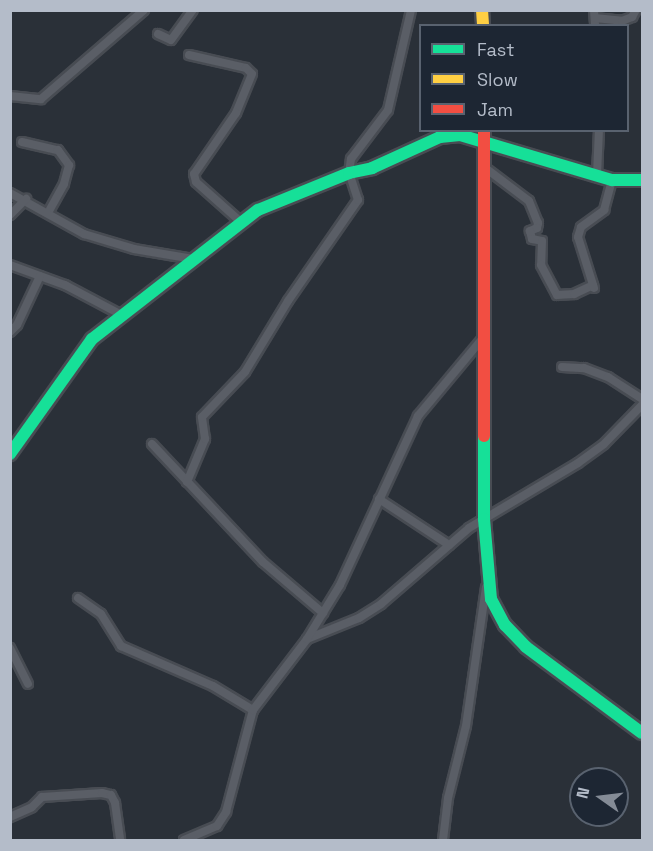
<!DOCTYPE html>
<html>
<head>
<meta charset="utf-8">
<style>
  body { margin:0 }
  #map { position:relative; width:653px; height:851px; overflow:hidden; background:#2a3038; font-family:"Space Grotesk",sans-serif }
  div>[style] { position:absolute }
  .roads { filter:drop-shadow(2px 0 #484c53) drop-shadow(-2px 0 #484c53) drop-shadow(0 2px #484c53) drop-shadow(0 -2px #484c53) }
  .street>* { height:8px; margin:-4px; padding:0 4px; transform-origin:4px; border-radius:4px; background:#5a5e66 }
  .fast>* { height:12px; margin:-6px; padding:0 6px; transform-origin:6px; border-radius:6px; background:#16e098 }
  .slow>* { height:12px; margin:-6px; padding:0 6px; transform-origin:6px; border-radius:6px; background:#ffcf43 }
  .jam>* { height:12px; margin:-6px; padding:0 6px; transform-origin:6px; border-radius:6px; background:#f24e42 }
  span { translate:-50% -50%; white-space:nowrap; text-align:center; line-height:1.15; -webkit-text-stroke:4.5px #1d2633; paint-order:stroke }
  .frame { position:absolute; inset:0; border:12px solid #b4bcc9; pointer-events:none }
  .legend { position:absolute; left:419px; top:24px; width:210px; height:108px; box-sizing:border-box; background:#1d2633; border:2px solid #59626f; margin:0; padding:8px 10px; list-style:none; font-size:18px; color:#b4bcc9 }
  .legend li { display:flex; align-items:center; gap:12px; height:30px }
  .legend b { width:30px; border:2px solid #59626f }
  .north { position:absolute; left:569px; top:767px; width:60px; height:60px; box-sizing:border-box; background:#1d2633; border:2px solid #59626f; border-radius:50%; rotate:284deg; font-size:16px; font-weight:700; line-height:24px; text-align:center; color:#b4bcc9 }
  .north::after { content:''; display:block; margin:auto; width:21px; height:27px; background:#848b96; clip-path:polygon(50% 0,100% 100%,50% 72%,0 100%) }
</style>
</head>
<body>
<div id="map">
  <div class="roads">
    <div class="street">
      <i style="left:594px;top:10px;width:16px;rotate:86deg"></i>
      <i style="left:595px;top:18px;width:27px;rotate:6deg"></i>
      <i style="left:622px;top:21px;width:11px;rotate:-22deg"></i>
      <i style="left:632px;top:17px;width:8px;rotate:-60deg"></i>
      <i style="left:158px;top:34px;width:14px;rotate:25deg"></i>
      <i style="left:171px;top:40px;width:37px;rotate:-54deg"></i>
      <i style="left:189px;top:55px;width:58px;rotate:12.8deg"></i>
      <i style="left:246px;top:68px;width:8px;rotate:45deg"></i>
      <i style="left:252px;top:74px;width:42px;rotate:112.3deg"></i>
      <i style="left:236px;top:113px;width:74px;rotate:124.5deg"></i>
      <i style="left:194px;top:174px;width:8px;rotate:76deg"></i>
      <i style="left:196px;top:182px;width:59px;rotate:41.6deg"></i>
      <i style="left:10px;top:96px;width:31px;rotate:6deg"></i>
      <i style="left:41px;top:99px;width:136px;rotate:-40.8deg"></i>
      <i style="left:22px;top:142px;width:37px;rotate:13deg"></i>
      <i style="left:58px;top:150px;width:19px;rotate:54deg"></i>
      <i style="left:69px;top:165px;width:20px;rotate:105deg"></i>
      <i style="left:64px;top:184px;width:33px;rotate:119deg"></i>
      <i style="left:484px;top:167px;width:56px;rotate:37.1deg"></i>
      <i style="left:529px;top:201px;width:24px;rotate:68deg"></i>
      <i style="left:538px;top:223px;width:5px;rotate:101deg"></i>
      <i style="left:537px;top:228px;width:8px;rotate:157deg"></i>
      <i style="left:530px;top:231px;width:8px;rotate:76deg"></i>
      <i style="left:532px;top:239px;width:10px;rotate:11deg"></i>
      <i style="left:542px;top:241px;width:24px;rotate:92deg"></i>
      <i style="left:541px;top:265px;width:34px;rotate:62deg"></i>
      <i style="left:557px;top:295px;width:17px;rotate:-3deg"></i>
      <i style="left:574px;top:294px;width:21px;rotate:-25deg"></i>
      <i style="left:597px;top:175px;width:45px;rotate:-87.5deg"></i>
      <i style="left:10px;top:193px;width:85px;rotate:29deg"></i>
      <i style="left:84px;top:234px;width:52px;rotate:16.7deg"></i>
      <i style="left:134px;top:249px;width:60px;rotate:9.6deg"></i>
      <i style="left:10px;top:215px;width:23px;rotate:-45deg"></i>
      <i style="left:10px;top:265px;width:59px;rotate:20deg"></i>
      <i style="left:65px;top:285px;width:62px;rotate:27.8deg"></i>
      <i style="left:594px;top:288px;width:53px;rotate:-107.4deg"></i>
      <i style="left:578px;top:237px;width:10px;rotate:-73deg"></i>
      <i style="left:581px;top:227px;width:29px;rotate:-36deg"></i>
      <i style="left:604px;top:210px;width:31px;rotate:-75deg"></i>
      <i style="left:10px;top:332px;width:10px;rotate:-45deg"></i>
      <i style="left:17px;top:325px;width:54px;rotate:-64.9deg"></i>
      <i style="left:562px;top:367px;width:22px;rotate:3deg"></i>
      <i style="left:584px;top:368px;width:26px;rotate:21deg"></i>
      <i style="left:608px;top:377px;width:40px;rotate:32.9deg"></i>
      <i style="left:152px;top:444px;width:162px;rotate:46.8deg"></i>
      <i style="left:263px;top:562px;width:79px;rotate:40.4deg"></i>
      <i style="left:187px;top:482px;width:47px;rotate:-67.3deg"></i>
      <i style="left:205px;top:439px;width:22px;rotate:-98deg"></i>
      <i style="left:202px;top:417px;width:62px;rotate:-46.3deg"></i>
      <i style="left:245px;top:372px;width:83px;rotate:-58.8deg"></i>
      <i style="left:288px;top:301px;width:123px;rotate:-55.3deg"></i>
      <i style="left:358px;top:200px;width:28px;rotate:-108deg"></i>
      <i style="left:349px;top:173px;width:14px;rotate:-82deg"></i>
      <i style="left:351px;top:159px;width:61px;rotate:-52.9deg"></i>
      <i style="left:388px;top:110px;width:103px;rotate:-77deg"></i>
      <i style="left:379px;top:499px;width:84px;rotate:33.3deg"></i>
      <i style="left:78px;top:598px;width:28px;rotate:35deg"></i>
      <i style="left:101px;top:614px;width:38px;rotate:58deg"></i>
      <i style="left:121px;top:646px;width:100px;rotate:23.5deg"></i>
      <i style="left:213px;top:686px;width:47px;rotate:31deg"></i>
      <i style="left:307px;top:639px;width:56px;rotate:-22deg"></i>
      <i style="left:359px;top:618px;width:26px;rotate:-32deg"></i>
      <i style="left:381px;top:604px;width:116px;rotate:-40.8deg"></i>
      <i style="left:469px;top:528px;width:127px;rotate:-30.8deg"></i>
      <i style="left:578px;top:463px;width:32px;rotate:-36deg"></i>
      <i style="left:604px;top:444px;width:54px;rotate:-45.7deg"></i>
      <i style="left:10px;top:648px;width:40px;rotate:63.4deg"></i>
      <i style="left:10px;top:817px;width:24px;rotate:-24deg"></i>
      <i style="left:32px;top:807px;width:14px;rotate:-45deg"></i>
      <i style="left:42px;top:797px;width:60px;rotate:-3.8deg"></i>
      <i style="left:102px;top:793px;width:9px;rotate:13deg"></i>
      <i style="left:111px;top:795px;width:9px;rotate:63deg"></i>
      <i style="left:115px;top:803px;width:37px;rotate:82deg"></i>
      <i style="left:184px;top:840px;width:36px;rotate:-23deg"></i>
      <i style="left:217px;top:826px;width:17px;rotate:-57deg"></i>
      <i style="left:226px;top:812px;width:106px;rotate:-75.2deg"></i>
      <i style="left:253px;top:710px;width:89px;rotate:-52.7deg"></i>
      <i style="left:307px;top:639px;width:63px;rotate:-58.6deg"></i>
      <i style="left:340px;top:585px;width:186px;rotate:-65.2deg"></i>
      <i style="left:418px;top:416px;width:102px;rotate:-50.2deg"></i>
      <i style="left:443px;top:840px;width:42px;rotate:-83.2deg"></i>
      <i style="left:448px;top:798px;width:74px;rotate:-76deg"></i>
      <i style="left:466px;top:726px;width:140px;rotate:-81.8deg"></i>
    </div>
    <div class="fast">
      <i style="left:484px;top:436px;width:83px;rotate:90deg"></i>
      <i style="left:484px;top:519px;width:80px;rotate:85deg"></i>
      <i style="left:491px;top:599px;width:30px;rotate:62deg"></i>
      <i style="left:505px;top:625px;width:30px;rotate:46deg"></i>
      <i style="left:526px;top:647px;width:144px;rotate:36.6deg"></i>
      <i style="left:10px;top:454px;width:141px;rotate:-54.5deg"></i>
      <i style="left:92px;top:339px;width:210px;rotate:-37.9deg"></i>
      <i style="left:258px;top:210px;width:98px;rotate:-22.1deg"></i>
      <i style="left:349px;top:173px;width:24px;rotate:-12deg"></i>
      <i style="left:372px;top:168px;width:75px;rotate:-24.5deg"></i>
      <i style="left:440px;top:137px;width:20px;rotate:-6deg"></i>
      <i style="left:460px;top:135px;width:159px;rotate:16.5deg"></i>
      <i style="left:612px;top:180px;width:30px"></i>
    </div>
    <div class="slow">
      <i style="left:482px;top:10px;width:16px;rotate:86deg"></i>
    </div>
    <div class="jam">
      <i style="left:484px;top:130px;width:306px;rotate:90deg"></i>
    </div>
  </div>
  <div class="frame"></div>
  <ul class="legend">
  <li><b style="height:8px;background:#16e098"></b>Fast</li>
  <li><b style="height:8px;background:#ffcf43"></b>Slow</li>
  <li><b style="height:8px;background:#f24e42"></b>Jam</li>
  </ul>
  <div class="north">N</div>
</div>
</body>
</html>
